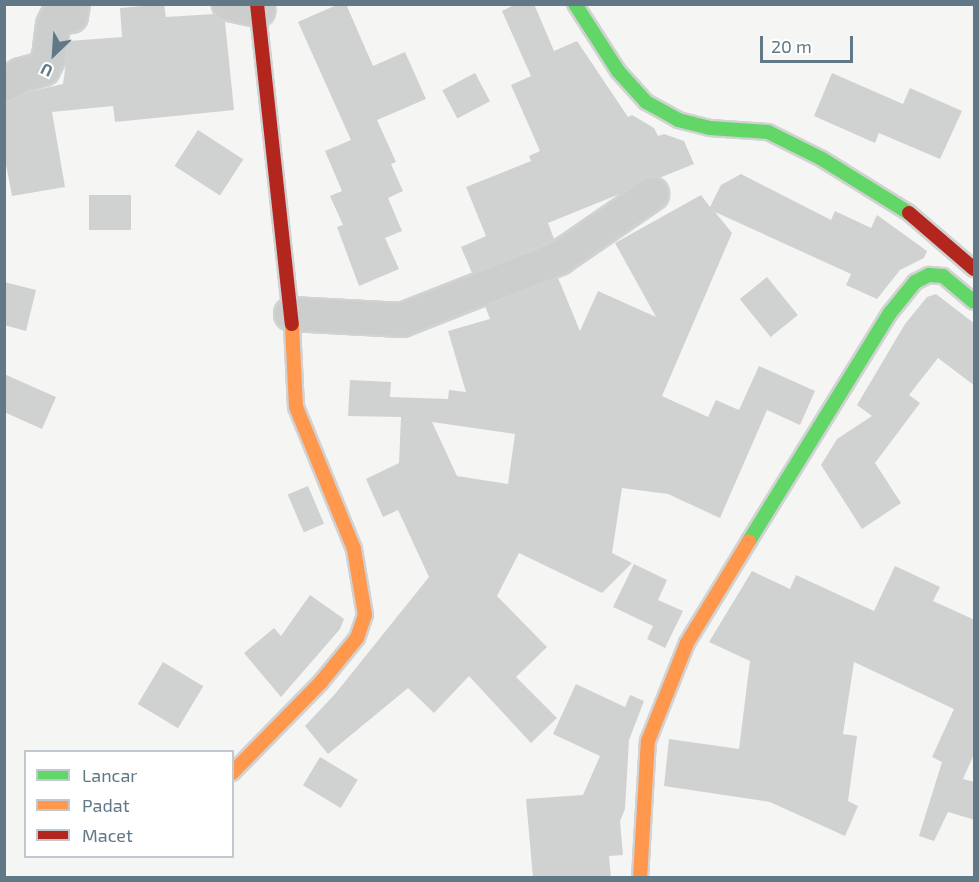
<!DOCTYPE html>
<html>
<head>
<meta charset="utf-8">
<style>
  body { margin:0 }
  #map { position:relative; width:979px; height:882px; overflow:hidden; background:#f5f5f3; font-family:"Exo 2",sans-serif }
  div>[style] { position:absolute }
  .building>* { inset:0; background:#d0d2d1; transform-origin:0 0 }
  .roads { filter:drop-shadow(2px 0 #d0d2d3) drop-shadow(-2px 0 #d0d2d3) drop-shadow(0 2px #d0d2d3) drop-shadow(0 -2px #d0d2d3) }
  .street>* { height:32px; margin:-16px; padding:0 16px; transform-origin:16px; border-radius:16px; background:#cccece }
  .fast>* { height:14px; margin:-7px; padding:0 7px; transform-origin:7px; border-radius:7px; background:#63d668 }
  .slow>* { height:14px; margin:-7px; padding:0 7px; transform-origin:7px; border-radius:7px; background:#ff974d }
  .jam>* { height:14px; margin:-7px; padding:0 7px; transform-origin:7px; border-radius:7px; background:#b3261e }
  span { translate:-50% -50%; white-space:nowrap; text-align:center; line-height:1.15; -webkit-text-stroke:6px #fff; paint-order:stroke }
  .frame { position:absolute; inset:0; border:6px solid #617886; pointer-events:none }
  .legend { position:absolute; left:24px; top:750px; width:210px; height:108px; box-sizing:border-box; background:#fff; border:2px solid #c0c9cf; margin:0; padding:8px 10px; list-style:none; font-size:18px; color:#617886 }
  .legend li { display:flex; align-items:center; gap:12px; height:30px }
  .legend b { width:30px; border:2px solid #c0c9cf }
  .north { position:absolute; left:24px; top:24px; width:60px; height:60px; -webkit-text-stroke:4px #fff; paint-order:stroke; rotate:205deg; font-size:16px; font-weight:700; line-height:24px; text-align:center; color:#617886 }
  .north::after { content:''; display:block; margin:auto; width:21px; height:27px; background:#617886; clip-path:polygon(50% 0,100% 100%,50% 72%,0 100%) }
  .scale { position:absolute; left:760px; top:36px; width:93px; height:27px; box-sizing:border-box; border:3px solid #617886; border-top:0; padding-left:8px; font-size:18px; line-height:21px; white-space:nowrap; color:#617886; -webkit-text-stroke:4px #fff; paint-order:stroke }
</style>
</head>
<body>
<div id="map">
  <div class="building">
    <i style="clip-path:polygon(164px 4px,166px 17px,214px 14px,225px 22px,234px 110px,115px 122px,113px 106px,52px 112px,65px 187px,12px 196px,4px 154px,4px 103px,28px 92px,63px 84px,69px 41px,122px 37px,120px 8px)"></i>
    <i style="clip-path:polygon(339px 4px,346px 4px,373px 66px,405px 52px,426px 99px,377px 120px,396px 162px,391px 164px,403px 191px,388px 198px,402px 231px,385px 238px,399px 269px,359px 286px,337px 227px,343px 225px,330px 196px,342px 191px,325px 151px,351px 140px,298px 22px)"></i>
    <i style="clip-path:polygon(516px 4px,534px 4px,554px 51px,577px 41px,628px 117px,632px 115px,654px 128px,658px 136px,664px 134px,684px 141px,694px 164px,659px 178px,642px 179px,622px 193px,548px 223px,554px 239px,550px 242px,472px 273px,461px 247px,486px 236px,466px 187px,531px 161px,529px 156px,540px 151px,511px 85px,531px 76px,502px 11px)"></i>
    <i style="left:475px;top:73px;width:32px;height:37px;rotate:62deg"></i>
    <i style="clip-path:polygon(832px 73px,903px 104px,910px 88px,962px 111px,940px 159px,879px 133px,875px 143px,814px 116px)"></i>
    <i style="left:198px;top:130px;width:54px;height:43px;rotate:33deg"></i>
    <i style="clip-path:polygon(evenodd,741px 174px,831px 220px,835px 211px,871px 228px,877px 215px,927px 251px,924px 258px,900px 270px,877px 299px,846px 285px,851px 274px,715px 212px,732px 233px,662px 396px,708px 417px,716px 400px,739px 410px,759px 366px,815px 391px,800px 425px,767px 410px,720px 518px,668px 494px,622px 488px,612px 553px,632px 563px,602px 593px,519px 553px,497px 596px,547px 647px,516px 677px,557px 718px,531px 743px,469px 676px,434px 713px,408px 688px,328px 754px,305px 726px,335px 694px,429px 577px,398px 510px,383px 517px,366px 479px,399px 463px,401px 417px,348px 416px,350px 380px,391px 382px,390px 397px,448px 399px,449px 390px,466px 392px,448px 331px,490px 319px,485px 306px,558px 278px,580px 331px,598px 291px,656px 317px,615px 243px,701px 195px,710px 207px,721px 185px,741px 174px,432px 422px,515px 434px,508px 484px,457px 476px,432px 422px)"></i>
    <i style="left:89px;top:195px;width:42px;height:35px"></i>
    <i style="left:767px;top:277px;width:49px;height:35px;rotate:51deg"></i>
    <i style="clip-path:polygon(4px 282px,36px 290px,26px 331px,4px 325px)"></i>
    <i style="clip-path:polygon(936px 294px,975px 324px,975px 386px,938px 358px,909px 395px,920px 403px,875px 463px,901px 503px,862px 529px,821px 465px,837px 439px,872px 416px,857px 405px,905px 324px,927px 297px)"></i>
    <i style="clip-path:polygon(4px 374px,56px 397px,42px 429px,4px 412px)"></i>
    <i style="left:308px;top:486px;width:41px;height:22px;rotate:67deg"></i>
    <i style="clip-path:polygon(634px 564px,667px 580px,658px 600px,683px 611px,665px 648px,647px 639px,653px 626px,613px 607px)"></i>
    <i style="clip-path:polygon(895px 566px,940px 587px,933px 601px,975px 620px,975px 752px,963px 779px,975px 782px,975px 820px,948px 812px,934px 841px,919px 836px,942px 762px,932px 757px,954px 709px,854px 662px,843px 734px,857px 736px,848px 801px,858px 806px,845px 836px,770px 802px,664px 786px,669px 739px,739px 749px,750px 661px,709px 642px,752px 571px,790px 589px,796px 575px,874px 611px)"></i>
    <i style="clip-path:polygon(310px 595px,344px 619px,340px 629px,281px 697px,244px 653px,274px 628px,281px 636px)"></i>
    <i style="left:163px;top:662px;width:47px;height:49px;rotate:31deg"></i>
    <i style="clip-path:polygon(576px 684px,625px 707px,630px 695px,644px 701px,629px 740px,625px 809px,620px 821px,623px 855px,609px 856px,611px 878px,533px 878px,526px 799px,583px 795px,600px 756px,553px 734px)"></i>
    <i style="left:320px;top:757px;width:44px;height:33px;rotate:31deg"></i>
  </div>
  <div class="roads">
    <div class="street">
      <i style="left:229px;top:4px;width:30px;rotate:12deg"></i>
      <i style="left:4px;top:85px;width:20px;rotate:-30deg"></i>
      <i style="left:21px;top:75px;width:23px;rotate:-15deg"></i>
      <i style="left:43px;top:69px;width:13px;rotate:-63deg"></i>
      <i style="left:49px;top:57px;width:32px;rotate:-83deg"></i>
      <i style="left:53px;top:25px;width:7px;rotate:-63deg"></i>
      <i style="left:56px;top:19px;width:15px;rotate:-11deg"></i>
      <i style="left:71px;top:16px;width:12px;rotate:-81deg"></i>
      <i style="left:291px;top:314px;width:111px;rotate:3.1deg"></i>
      <i style="left:402px;top:320px;width:169px;rotate:-21.5deg"></i>
      <i style="left:559px;top:258px;width:113px;rotate:-34.5deg"></i>
    </div>
    <div class="fast">
      <i style="left:575px;top:4px;width:80px;rotate:57.3deg"></i>
      <i style="left:618px;top:71px;width:42px;rotate:47.9deg"></i>
      <i style="left:646px;top:102px;width:37px;rotate:29deg"></i>
      <i style="left:678px;top:120px;width:33px;rotate:14deg"></i>
      <i style="left:710px;top:128px;width:58px;rotate:3.9deg"></i>
      <i style="left:768px;top:132px;width:60px;rotate:26.6deg"></i>
      <i style="left:822px;top:159px;width:102px;rotate:31.8deg"></i>
      <i style="left:749px;top:541px;width:268px;rotate:-58.3deg"></i>
      <i style="left:890px;top:313px;width:40px;rotate:-51deg"></i>
      <i style="left:915px;top:282px;width:16px;rotate:-27deg"></i>
      <i style="left:929px;top:275px;width:14px;rotate:4deg"></i>
      <i style="left:943px;top:276px;width:40px;rotate:40deg"></i>
    </div>
    <div class="slow">
      <i style="left:232px;top:773px;width:127px;rotate:-45.6deg"></i>
      <i style="left:321px;top:682px;width:57px;rotate:-50.7deg"></i>
      <i style="left:357px;top:638px;width:24px;rotate:-71deg"></i>
      <i style="left:365px;top:615px;width:67px;rotate:-99.5deg"></i>
      <i style="left:354px;top:549px;width:153px;rotate:-112.2deg"></i>
      <i style="left:296px;top:407px;width:83px;rotate:-92.8deg"></i>
      <i style="left:640px;top:878px;width:137px;rotate:-86.7deg"></i>
      <i style="left:648px;top:741px;width:105px;rotate:-68.3deg"></i>
      <i style="left:687px;top:643px;width:119px;rotate:-58.7deg"></i>
    </div>
    <div class="jam">
      <i style="left:257px;top:4px;width:322px;rotate:83.8deg"></i>
      <i style="left:909px;top:213px;width:86px;rotate:40.7deg"></i>
    </div>
  </div>
  <div class="frame"></div>
  <ul class="legend">
  <li><b style="height:8px;background:#63d668"></b>Lancar</li>
  <li><b style="height:8px;background:#ff974d"></b>Padat</li>
  <li><b style="height:8px;background:#b3261e"></b>Macet</li>
  </ul>
  <div class="north">U</div>
  <div class="scale">20 m</div>
</div>
</body>
</html>
